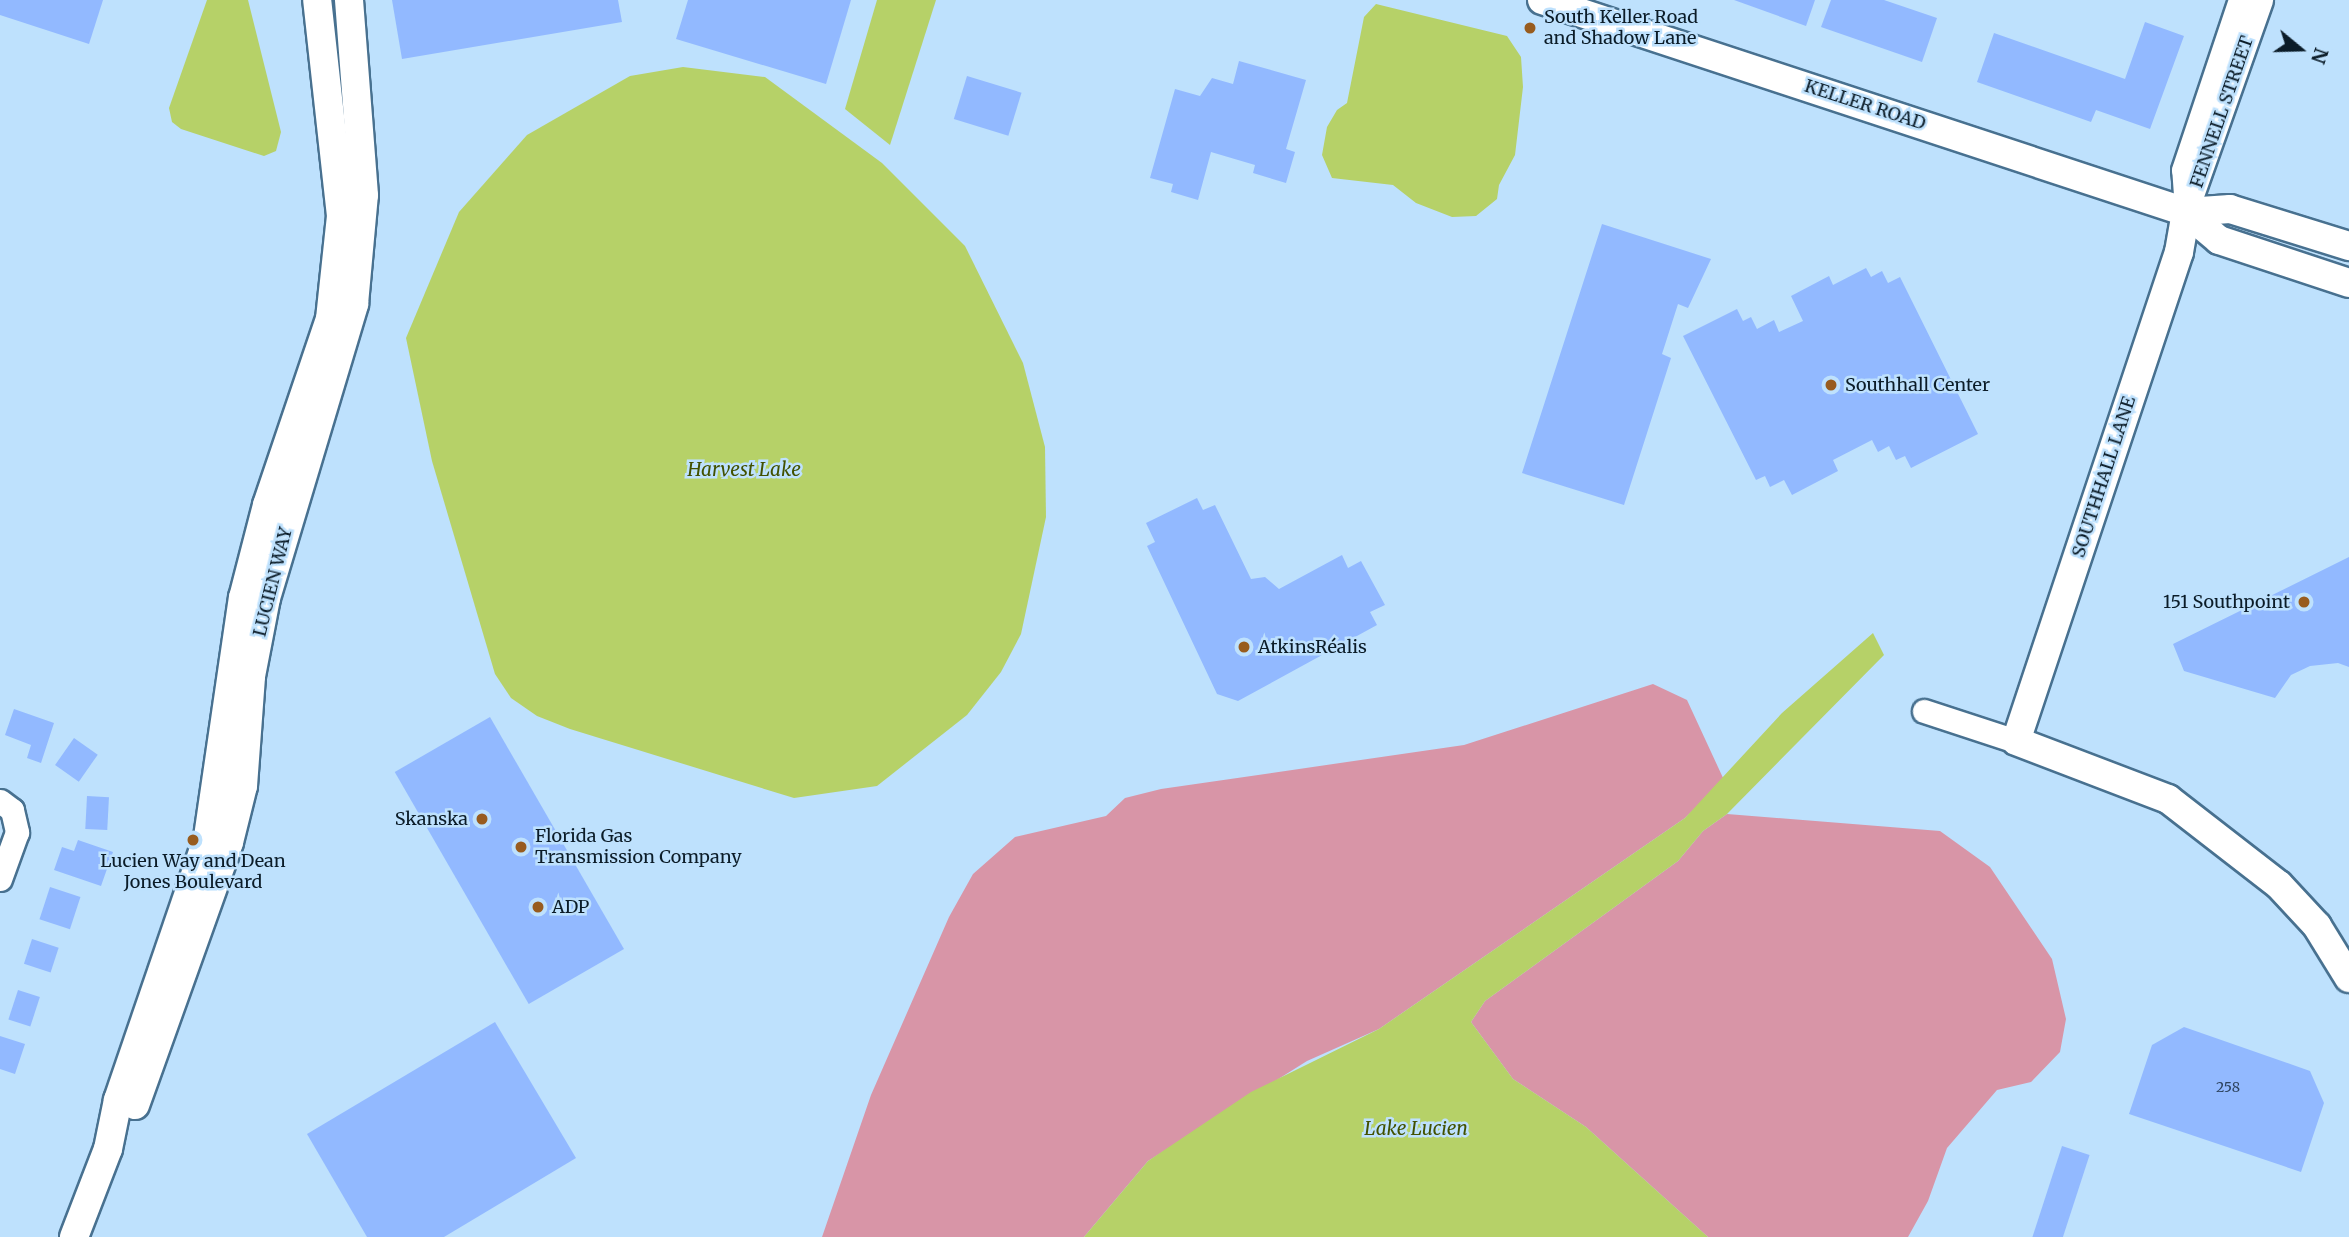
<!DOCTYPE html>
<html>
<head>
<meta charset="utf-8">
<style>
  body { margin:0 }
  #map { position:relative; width:2349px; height:1237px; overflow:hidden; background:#bee1fd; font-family:Merriweather,serif }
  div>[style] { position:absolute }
  .green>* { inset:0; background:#d895a7 }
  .water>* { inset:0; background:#b6d168 }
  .building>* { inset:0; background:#92b9ff; transform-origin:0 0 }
  .roads { filter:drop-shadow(2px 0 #487190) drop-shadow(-2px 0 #487190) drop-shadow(0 2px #487190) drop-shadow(0 -2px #487190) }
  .minor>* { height:23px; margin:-11.5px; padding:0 11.5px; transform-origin:11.5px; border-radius:11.5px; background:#fff }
  .tertiary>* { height:28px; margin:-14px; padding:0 14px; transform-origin:14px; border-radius:14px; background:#fff }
  .dots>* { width:19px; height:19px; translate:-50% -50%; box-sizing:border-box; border:4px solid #bee1fd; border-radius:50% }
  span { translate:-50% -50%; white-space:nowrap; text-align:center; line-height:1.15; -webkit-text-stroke:5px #bee1fd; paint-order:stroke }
  .number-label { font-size:14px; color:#2d435e }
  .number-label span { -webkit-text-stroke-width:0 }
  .poi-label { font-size:18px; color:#0b1c28 }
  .left { translate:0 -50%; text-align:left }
  .right { translate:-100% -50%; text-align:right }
  .street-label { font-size:18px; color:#0b1c28 }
  .water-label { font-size:19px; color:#425100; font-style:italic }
  .north { position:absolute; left:2265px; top:14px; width:70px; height:70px; -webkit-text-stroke:5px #bee1fd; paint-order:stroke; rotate:109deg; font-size:19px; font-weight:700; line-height:28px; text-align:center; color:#0b1c28 }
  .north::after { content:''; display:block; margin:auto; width:24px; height:32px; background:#0b1c28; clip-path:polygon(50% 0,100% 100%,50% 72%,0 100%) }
</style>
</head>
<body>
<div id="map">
  <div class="green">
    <i style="clip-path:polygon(1653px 684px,1687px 700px,1724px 780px,1685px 818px,1379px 1029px,1307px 1061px,1148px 1161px,1084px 1237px,822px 1237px,871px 1095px,949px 917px,973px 874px,1015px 837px,1106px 816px,1125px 798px,1161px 789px,1464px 745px)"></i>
    <i style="clip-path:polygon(1727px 814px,1940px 831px,1990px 867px,2052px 959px,2066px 1019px,2060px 1052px,2031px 1082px,1997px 1090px,1947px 1148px,1928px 1201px,1908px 1237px,1708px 1237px,1586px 1127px,1513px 1079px,1471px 1022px,1485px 1001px,1678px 861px,1703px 831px)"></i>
  </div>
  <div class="water">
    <i style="clip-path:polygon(207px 0,248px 0,281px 132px,276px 151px,264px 156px,181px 129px,172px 122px,169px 108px)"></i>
    <i style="clip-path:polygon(877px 0,936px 0,890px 145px,845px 109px)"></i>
    <i style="clip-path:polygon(1376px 4px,1507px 36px,1521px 57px,1523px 87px,1515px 155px,1499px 185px,1497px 199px,1476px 216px,1452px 217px,1416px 203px,1393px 185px,1332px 178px,1322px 155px,1327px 127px,1337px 110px,1347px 103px,1364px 17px)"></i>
    <i style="clip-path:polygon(683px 67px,765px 77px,882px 163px,965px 246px,1023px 363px,1045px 447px,1046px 517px,1021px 634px,1001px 672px,967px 715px,877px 786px,794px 798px,570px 729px,537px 716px,511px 698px,495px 674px,432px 461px,406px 338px,459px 212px,527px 135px,630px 76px)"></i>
    <i style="clip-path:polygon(1873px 633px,1884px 655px,1727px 814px,1703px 831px,1678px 861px,1485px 1001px,1471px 1022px,1513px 1079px,1586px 1127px,1708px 1237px,1084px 1237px,1148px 1161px,1251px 1092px,1379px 1029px,1685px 818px,1782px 713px)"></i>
  </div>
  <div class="building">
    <i style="clip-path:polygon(0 0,103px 0,89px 44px,0 15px)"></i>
    <i style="clip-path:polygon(392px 0,618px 0,622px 22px,402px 59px)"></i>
    <i style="clip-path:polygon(688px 0,851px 0,826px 84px,676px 39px)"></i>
    <i style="clip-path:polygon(1734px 0,1815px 0,1806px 26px)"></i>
    <i style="clip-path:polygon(1831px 0,1884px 0,1937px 18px,1922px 62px,1821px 27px)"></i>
    <i style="clip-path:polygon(2145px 22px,2184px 36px,2150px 129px,2096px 110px,2091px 122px,1977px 82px,1994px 33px,2125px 79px)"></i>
    <i style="clip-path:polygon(1239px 61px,1306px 80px,1286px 149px,1295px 152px,1286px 183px,1253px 173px,1255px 165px,1211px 152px,1198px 200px,1171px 192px,1173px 184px,1150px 178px,1175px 89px,1200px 96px,1212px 78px,1233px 84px)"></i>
    <i style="left:967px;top:76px;width:57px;height:45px;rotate:17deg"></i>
    <i style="clip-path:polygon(1602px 224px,1711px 259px,1688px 308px,1678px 304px,1662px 354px,1671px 358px,1624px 505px,1522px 473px)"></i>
    <i style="clip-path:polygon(1866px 268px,1871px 277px,1882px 271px,1888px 283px,1900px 277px,1978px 434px,1911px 468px,1905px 456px,1896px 460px,1889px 446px,1878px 452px,1872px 440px,1833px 460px,1838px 471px,1792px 495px,1784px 480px,1770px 487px,1765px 476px,1756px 480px,1683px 336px,1737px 309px,1743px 321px,1751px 317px,1757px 329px,1774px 320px,1779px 332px,1803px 321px,1791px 296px,1829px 276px,1833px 285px)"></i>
    <i style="clip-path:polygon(1197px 498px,1203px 510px,1215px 505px,1251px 579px,1265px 577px,1279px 589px,1342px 555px,1348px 568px,1361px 561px,1385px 605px,1370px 612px,1377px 625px,1238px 701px,1217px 694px,1147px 546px,1155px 542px,1146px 523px)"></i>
    <i style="clip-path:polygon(2349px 557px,2349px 667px,2338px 663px,2310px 666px,2291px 675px,2275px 698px,2184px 671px,2173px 644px)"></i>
    <i style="clip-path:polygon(14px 709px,54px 723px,41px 763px,27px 758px,31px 745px,5px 735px)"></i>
    <i style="left:490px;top:717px;width:268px;height:110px;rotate:60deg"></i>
    <i style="left:74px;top:738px;width:29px;height:33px;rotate:35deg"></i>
    <i style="left:87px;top:796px;width:22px;height:33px;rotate:3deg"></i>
    <i style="clip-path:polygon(78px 840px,113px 852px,101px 886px,54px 870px,62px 847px,74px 851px)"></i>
    <i style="left:50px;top:887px;width:32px;height:34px;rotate:18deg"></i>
    <i style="left:32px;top:939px;width:28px;height:26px;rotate:18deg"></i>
    <i style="left:18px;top:990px;width:23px;height:31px;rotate:18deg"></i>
    <i style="clip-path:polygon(495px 1022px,576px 1158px,444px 1237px,367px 1237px,307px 1134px)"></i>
    <i style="clip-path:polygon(2184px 1027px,2310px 1071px,2324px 1103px,2301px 1172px,2129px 1114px,2152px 1045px)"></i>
    <i style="clip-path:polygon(0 1036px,25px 1044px,15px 1074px,0 1069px)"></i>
    <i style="left:2062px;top:1146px;width:29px;height:96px;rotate:18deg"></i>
  </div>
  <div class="roads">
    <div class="minor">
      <i style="left:2186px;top:209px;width:39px;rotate:-94deg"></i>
      <i style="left:2183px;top:170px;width:179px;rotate:-71.5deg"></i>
      <i style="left:2186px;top:212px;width:225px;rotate:-70.5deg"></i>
      <i style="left:1924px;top:711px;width:97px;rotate:18.1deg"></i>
      <i style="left:0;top:801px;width:15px;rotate:37deg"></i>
      <i style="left:12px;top:810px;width:23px;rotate:77deg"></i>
      <i style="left:17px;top:832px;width:50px;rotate:109.9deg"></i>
    </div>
    <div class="tertiary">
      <i style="left:1542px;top:0;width:678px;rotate:18.22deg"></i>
      <i style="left:2186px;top:212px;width:44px;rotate:-3.9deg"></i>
      <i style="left:2230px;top:209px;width:125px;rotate:17.3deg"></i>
      <i style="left:2186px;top:212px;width:41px;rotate:99.9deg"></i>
      <i style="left:2179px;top:252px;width:515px;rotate:108.43deg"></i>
      <i style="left:2016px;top:741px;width:163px;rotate:20.9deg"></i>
      <i style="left:2168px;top:799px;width:140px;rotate:37.8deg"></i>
      <i style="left:2279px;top:885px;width:56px;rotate:47.2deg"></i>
      <i style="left:2317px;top:926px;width:61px;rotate:58.4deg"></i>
      <i style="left:2186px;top:212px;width:43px;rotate:40.3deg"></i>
      <i style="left:2219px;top:240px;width:137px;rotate:18.3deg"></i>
      <i style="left:135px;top:1105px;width:279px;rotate:-70.3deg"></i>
      <i style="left:229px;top:842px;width:58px;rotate:-76deg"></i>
      <i style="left:243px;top:786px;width:110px;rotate:-85.8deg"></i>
      <i style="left:251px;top:676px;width:79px;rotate:-79.1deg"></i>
      <i style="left:266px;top:598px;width:307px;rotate:-73.3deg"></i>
      <i style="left:354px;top:304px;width:109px;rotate:-84.8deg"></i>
      <i style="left:364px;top:195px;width:196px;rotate:-94.4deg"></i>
      <i style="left:74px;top:1237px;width:94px;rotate:-68.9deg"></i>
      <i style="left:108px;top:1149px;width:50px;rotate:-78.5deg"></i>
      <i style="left:118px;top:1100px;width:278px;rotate:-71.1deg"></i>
      <i style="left:208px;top:837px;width:242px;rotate:-81.7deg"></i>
      <i style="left:243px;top:598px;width:96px;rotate:-75.5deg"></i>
      <i style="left:267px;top:505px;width:196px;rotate:-71.3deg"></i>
      <i style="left:330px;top:319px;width:104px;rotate:-83.9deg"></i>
      <i style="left:341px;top:216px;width:217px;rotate:-96.3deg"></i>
    </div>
  </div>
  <div class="dots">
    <i style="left:1530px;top:28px;background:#985c1e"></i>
    <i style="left:1831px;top:385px;background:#985c1e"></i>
    <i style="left:2304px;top:602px;background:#985c1e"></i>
    <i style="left:1244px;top:647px;background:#985c1e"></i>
    <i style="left:482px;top:819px;background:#985c1e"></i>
    <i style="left:193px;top:840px;background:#985c1e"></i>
    <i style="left:521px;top:847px;background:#985c1e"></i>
    <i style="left:538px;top:907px;background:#985c1e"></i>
  </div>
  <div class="number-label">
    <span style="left:2228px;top:1087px">258</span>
  </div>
  <div class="poi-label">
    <span class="left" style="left:1544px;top:28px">South Keller Road<br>and Shadow Lane</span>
    <span class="left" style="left:1845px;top:385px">Southhall Center</span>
    <span class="right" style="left:2290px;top:602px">151 Southpoint</span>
    <span class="left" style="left:1258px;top:647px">AtkinsRéalis</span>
    <span class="right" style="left:468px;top:819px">Skanska</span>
    <span class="left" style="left:535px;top:847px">Florida Gas<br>Transmission Company</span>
    <span style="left:193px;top:872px">Lucien Way and Dean<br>Jones Boulevard</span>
    <span class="left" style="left:552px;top:907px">ADP</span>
  </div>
  <div class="street-label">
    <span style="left:1865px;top:105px;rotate:18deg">KELLER ROAD</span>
    <span style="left:2222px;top:112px;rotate:-71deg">FENNELL STREET</span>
    <span style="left:2104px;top:477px;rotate:-72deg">SOUTHHALL LANE</span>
    <span style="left:273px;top:582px;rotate:-76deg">LUCIEN WAY</span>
  </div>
  <div class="water-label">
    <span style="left:744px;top:470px">Harvest Lake</span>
    <span style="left:1416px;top:1129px">Lake Lucien</span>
  </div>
  <div class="north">N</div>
</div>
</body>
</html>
